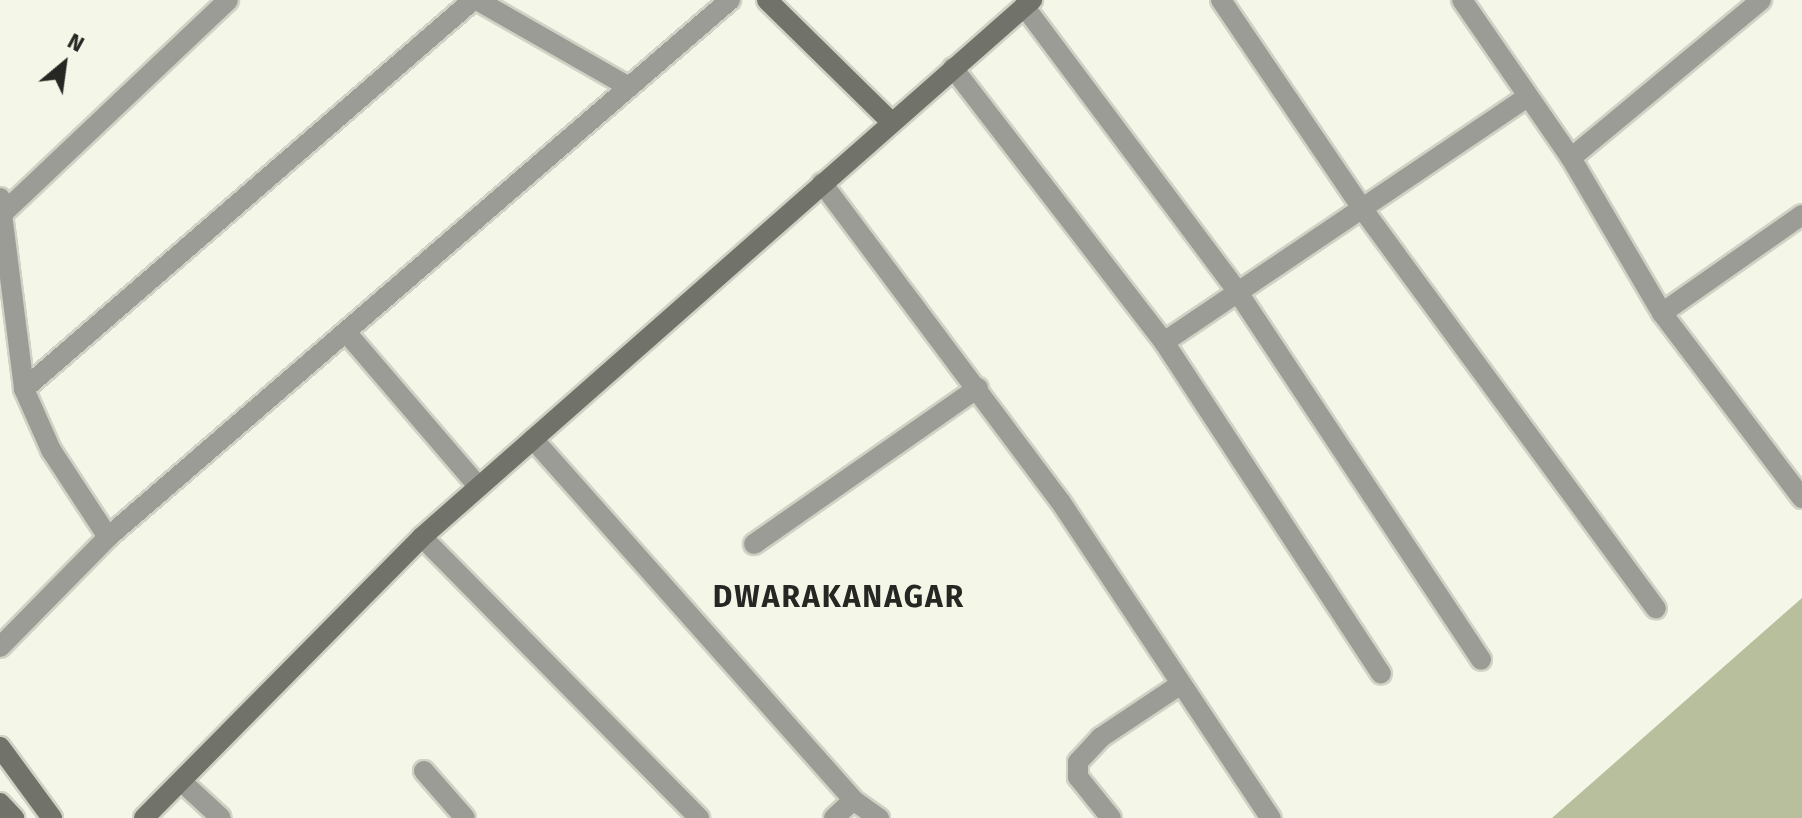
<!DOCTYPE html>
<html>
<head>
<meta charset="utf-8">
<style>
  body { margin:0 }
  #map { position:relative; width:1802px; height:818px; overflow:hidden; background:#f4f7e7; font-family:"Fira Sans",sans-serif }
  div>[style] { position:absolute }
  .forest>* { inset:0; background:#b8bf9c }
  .roads { filter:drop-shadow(2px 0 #cfd2c4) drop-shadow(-2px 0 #cfd2c4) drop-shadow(0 2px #cfd2c4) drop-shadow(0 -2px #cfd2c4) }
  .street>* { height:20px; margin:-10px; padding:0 10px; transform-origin:10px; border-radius:10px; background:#9b9c96 }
  .secondary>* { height:20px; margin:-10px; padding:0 10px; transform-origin:10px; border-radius:10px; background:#717269 }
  span { translate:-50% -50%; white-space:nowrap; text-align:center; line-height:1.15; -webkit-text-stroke:8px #f4f7e7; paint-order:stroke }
  .district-label { font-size:30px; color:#262722; font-weight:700; letter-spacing:2px }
  .north { position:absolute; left:24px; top:24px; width:80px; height:80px; -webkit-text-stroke:6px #f4f7e7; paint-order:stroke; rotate:29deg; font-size:22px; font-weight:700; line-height:32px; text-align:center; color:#262722 }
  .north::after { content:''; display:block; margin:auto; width:28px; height:36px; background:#262722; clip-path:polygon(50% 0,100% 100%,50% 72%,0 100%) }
</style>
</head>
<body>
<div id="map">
  <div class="forest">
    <i style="clip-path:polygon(1802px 598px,1802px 818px,1552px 818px)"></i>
  </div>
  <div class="roads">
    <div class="street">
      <i style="left:477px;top:0;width:175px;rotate:29.8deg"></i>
      <i style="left:1221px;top:0;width:250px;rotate:55.9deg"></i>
      <i style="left:1361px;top:207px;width:498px;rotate:53.7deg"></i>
      <i style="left:1462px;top:0;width:192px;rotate:55.4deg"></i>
      <i style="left:1571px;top:158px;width:180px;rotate:59.6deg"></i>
      <i style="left:1662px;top:313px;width:232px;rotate:52.9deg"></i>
      <i style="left:1024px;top:6px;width:356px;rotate:53.2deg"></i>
      <i style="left:1237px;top:291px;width:442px;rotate:56.5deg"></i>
      <i style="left:953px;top:68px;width:346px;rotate:52.4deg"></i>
      <i style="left:1164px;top:342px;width:396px;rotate:56.8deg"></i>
      <i style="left:1571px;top:158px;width:247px;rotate:-39.7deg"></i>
      <i style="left:822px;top:183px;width:397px;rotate:53.2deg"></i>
      <i style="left:1060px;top:501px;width:381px;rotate:56.4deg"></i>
      <i style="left:0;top:198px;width:193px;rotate:82.8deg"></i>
      <i style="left:24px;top:389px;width:67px;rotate:66.1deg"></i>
      <i style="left:51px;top:450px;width:104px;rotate:56.8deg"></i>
      <i style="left:2px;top:214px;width:311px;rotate:-43.4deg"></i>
      <i style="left:1662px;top:313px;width:171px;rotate:-35deg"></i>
      <i style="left:346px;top:332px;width:204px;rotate:49.4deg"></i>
      <i style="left:1164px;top:342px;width:438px;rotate:-34deg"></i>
      <i style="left:24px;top:389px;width:594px;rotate:-40.9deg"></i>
      <i style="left:533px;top:439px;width:482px;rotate:48.4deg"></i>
      <i style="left:853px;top:800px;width:32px;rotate:35deg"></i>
      <i style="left:422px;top:537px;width:395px;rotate:45.4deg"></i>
      <i style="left:754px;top:544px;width:273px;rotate:-34.9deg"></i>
      <i style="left:0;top:647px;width:154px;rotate:-45.5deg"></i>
      <i style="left:108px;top:537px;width:822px;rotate:-40.81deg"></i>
      <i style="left:424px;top:771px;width:62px;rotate:48.9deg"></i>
      <i style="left:181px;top:781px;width:54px;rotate:42.8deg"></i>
      <i style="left:834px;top:818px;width:26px;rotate:-43deg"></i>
      <i style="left:1111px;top:818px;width:53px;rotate:-128.8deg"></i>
      <i style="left:1078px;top:777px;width:15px;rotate:-90deg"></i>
      <i style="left:1078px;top:762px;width:33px;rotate:-47deg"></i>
      <i style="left:1100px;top:738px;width:94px;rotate:-33.7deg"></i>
    </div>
    <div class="secondary">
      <i style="left:767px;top:0;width:174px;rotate:44.5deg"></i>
      <i style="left:0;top:747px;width:88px;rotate:53.8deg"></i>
      <i style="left:0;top:803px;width:21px;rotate:47deg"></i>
      <i style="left:144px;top:818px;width:395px;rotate:-45.3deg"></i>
      <i style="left:422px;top:537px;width:813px;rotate:-41.36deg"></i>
    </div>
  </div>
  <div class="district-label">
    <span style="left:839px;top:597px">DWARAKANAGAR</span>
  </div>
  <div class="north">N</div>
</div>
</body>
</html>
